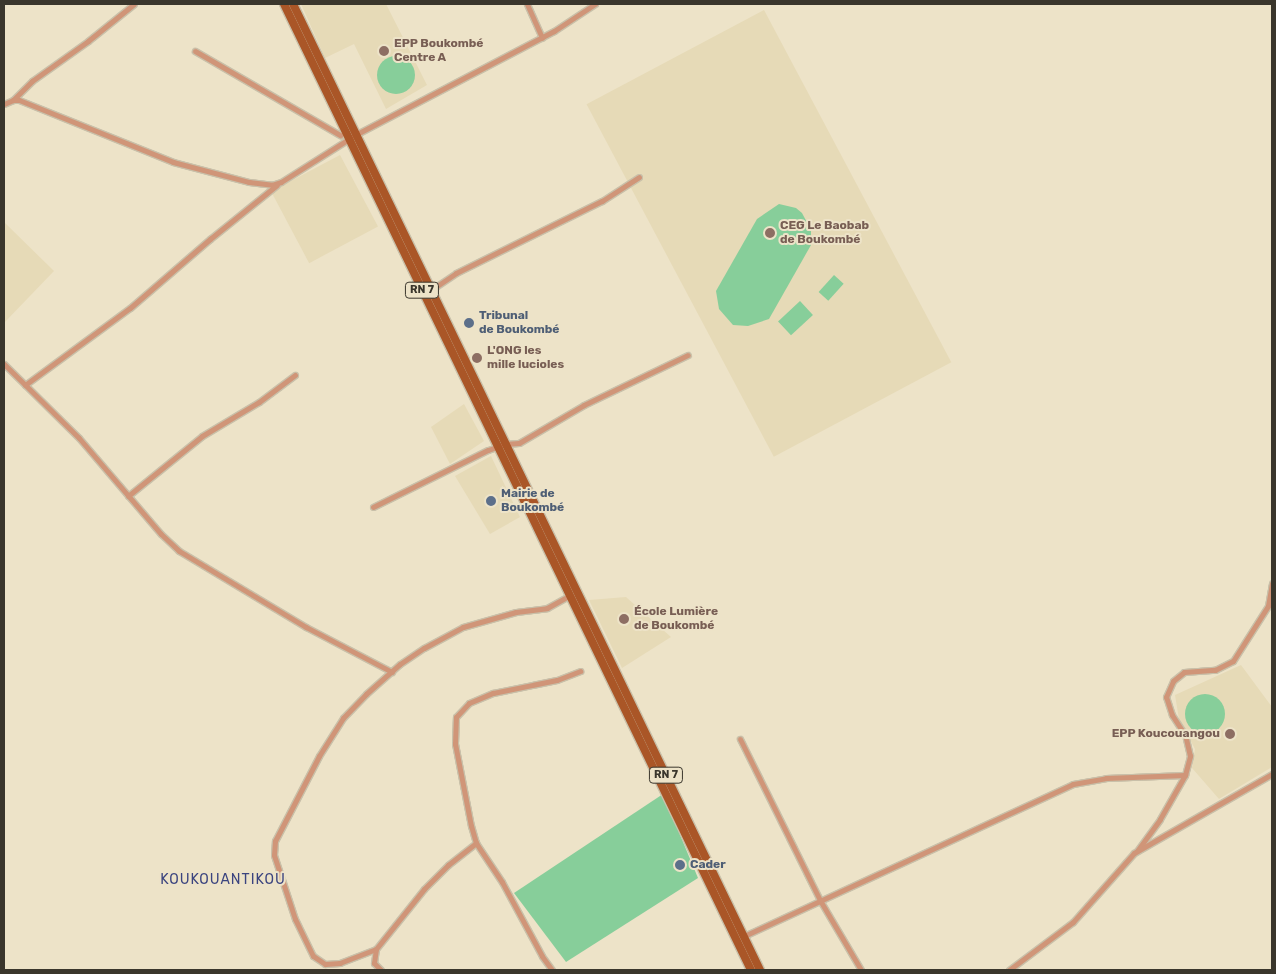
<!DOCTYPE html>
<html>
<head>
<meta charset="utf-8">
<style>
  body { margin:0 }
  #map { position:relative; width:1276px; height:974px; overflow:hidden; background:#ede3c8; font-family:Rubik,sans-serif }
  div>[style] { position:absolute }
  .built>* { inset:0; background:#e6dab7; transform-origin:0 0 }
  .green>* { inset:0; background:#87ce9a; transform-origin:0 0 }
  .round { border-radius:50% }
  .roads { filter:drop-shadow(1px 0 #c9c0a9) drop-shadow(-1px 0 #c9c0a9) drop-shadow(0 1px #c9c0a9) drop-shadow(0 -1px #c9c0a9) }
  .street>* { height:5px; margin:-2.5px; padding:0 2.5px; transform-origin:2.5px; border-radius:2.5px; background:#d09578 }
  .primary>* { height:8px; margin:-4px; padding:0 4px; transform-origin:4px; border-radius:4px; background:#aa5627 }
  .dots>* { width:14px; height:14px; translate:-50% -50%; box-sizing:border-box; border:2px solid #ede3c8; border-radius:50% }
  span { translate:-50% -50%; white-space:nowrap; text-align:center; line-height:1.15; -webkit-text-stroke:4px #ede3c8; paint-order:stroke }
  .shield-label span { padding:1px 4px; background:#ede3c8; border:1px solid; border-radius:4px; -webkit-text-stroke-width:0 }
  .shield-label { font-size:11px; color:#3a362c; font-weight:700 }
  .education-label { font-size:12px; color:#785e54; font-weight:700 }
  .left { translate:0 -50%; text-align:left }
  .right { translate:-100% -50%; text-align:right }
  .service-label { font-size:12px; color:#4e5e75; font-weight:700 }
  .neighbourhood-label { font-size:14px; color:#3b447f; letter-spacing:1px }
  .frame { position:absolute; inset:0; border:5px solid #3a362c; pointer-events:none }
</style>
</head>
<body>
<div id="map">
  <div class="built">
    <i style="clip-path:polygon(301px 4px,386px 4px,427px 85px,386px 109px,354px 44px,325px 58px)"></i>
    <i style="left:764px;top:10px;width:399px;height:201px;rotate:62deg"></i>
    <i style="left:340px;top:155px;width:81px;height:78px;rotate:62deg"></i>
    <i style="clip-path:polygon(4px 222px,54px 271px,4px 323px)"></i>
    <i style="clip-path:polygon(464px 404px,484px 441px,450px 464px,431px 427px)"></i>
    <i style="clip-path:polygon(491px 456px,520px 517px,490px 534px,455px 476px)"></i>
    <i style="clip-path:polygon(626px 597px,671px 637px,622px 668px,589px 600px)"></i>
    <i style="clip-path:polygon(1241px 665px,1272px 707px,1272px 767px,1219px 799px,1192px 768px,1195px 749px,1179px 719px,1175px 695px)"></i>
  </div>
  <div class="green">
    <i class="round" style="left:377px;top:56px;width:38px;height:38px"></i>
    <i style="clip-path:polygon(779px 204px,796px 208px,802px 213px,811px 230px,811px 245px,769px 319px,748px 326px,733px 325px,719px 309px,716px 291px,757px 219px)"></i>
    <i style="left:834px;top:275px;width:13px;height:23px;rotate:42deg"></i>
    <i style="left:800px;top:301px;width:19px;height:30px;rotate:47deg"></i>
    <i class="round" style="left:1185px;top:694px;width:40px;height:40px"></i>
    <i style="clip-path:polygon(663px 794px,698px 878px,566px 962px,514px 893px)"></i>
  </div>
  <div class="roads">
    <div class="street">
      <i style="left:527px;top:4px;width:37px;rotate:66deg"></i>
      <i style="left:195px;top:51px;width:168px;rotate:30.1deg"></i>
      <i style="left:13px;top:100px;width:27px;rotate:-45deg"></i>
      <i style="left:32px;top:81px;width:69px;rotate:-35.5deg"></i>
      <i style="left:88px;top:41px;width:59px;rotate:-38.8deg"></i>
      <i style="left:4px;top:104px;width:10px;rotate:-24deg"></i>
      <i style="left:13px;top:100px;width:6px"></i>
      <i style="left:19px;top:100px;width:166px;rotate:21.9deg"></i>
      <i style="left:173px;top:162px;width:79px;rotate:14.7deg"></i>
      <i style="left:249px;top:182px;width:23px;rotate:7deg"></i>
      <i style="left:272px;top:185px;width:9px;rotate:-18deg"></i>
      <i style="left:281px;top:182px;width:88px;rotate:-32.4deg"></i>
      <i style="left:355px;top:135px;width:225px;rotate:-27.6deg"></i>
      <i style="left:554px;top:31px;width:49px;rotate:-33.4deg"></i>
      <i style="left:431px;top:290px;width:30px;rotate:-34deg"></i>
      <i style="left:456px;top:273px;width:163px;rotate:-26.3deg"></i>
      <i style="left:602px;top:201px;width:44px;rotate:-33deg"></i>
      <i style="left:4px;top:364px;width:105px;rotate:44.6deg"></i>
      <i style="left:79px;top:438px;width:126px;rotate:49.5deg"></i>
      <i style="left:161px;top:534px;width:25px;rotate:43deg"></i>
      <i style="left:179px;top:551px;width:148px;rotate:30.9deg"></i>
      <i style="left:306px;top:627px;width:97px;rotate:27.6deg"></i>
      <i style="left:25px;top:385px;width:130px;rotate:-36.3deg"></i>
      <i style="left:130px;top:308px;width:106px;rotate:-40.8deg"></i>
      <i style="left:210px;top:239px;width:86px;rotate:-38.9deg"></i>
      <i style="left:128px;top:496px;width:95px;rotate:-39deg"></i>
      <i style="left:202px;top:436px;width:66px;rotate:-30.8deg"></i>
      <i style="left:259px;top:402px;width:45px;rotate:-36.9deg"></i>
      <i style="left:373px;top:507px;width:128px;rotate:-26.4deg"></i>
      <i style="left:488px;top:450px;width:18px;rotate:-19deg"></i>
      <i style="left:505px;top:444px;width:14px;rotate:-4deg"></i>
      <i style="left:519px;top:443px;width:75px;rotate:-30.3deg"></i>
      <i style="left:584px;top:405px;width:115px;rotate:-25.7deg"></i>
      <i style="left:740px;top:739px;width:182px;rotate:63.6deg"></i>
      <i style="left:821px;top:902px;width:79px;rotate:59.5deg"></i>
      <i style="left:1137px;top:851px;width:39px;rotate:-54deg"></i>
      <i style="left:1160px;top:819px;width:51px;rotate:-60.4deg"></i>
      <i style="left:1185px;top:775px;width:20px;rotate:-75deg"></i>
      <i style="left:1190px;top:756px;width:22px;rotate:-103deg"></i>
      <i style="left:1185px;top:735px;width:24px;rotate:-123deg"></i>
      <i style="left:1172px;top:715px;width:19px;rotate:-108deg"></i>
      <i style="left:1166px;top:697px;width:17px;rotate:-66deg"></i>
      <i style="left:1173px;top:681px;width:14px;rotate:-39deg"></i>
      <i style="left:1184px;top:672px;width:31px;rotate:-4deg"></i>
      <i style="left:1215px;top:670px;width:20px;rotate:-27deg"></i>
      <i style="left:1233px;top:661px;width:65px;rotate:-57.5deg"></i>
      <i style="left:1268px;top:606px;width:23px;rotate:-80deg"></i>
      <i style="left:744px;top:936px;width:362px;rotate:-24.8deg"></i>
      <i style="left:1073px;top:784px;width:34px;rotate:-10deg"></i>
      <i style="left:1106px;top:778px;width:79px;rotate:-2.2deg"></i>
      <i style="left:376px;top:949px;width:39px;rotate:159deg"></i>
      <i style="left:340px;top:963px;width:15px;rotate:176deg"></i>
      <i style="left:325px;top:964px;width:14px;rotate:-146deg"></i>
      <i style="left:313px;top:956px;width:41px;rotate:-115.9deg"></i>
      <i style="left:295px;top:919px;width:67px;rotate:-108.2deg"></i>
      <i style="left:274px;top:855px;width:14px;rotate:-86deg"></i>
      <i style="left:275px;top:841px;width:96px;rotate:-62.6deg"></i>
      <i style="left:319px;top:756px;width:45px;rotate:-57.7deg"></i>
      <i style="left:343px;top:718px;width:33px;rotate:-46deg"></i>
      <i style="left:366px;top:694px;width:45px;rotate:-41.4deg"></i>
      <i style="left:400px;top:664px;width:29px;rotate:-34deg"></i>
      <i style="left:424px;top:648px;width:44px;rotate:-28.3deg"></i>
      <i style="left:463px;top:627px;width:55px;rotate:-15.8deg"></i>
      <i style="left:516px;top:612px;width:31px;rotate:-7deg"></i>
      <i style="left:547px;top:608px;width:25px;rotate:-29deg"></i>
      <i style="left:381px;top:970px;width:10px;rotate:-135deg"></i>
      <i style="left:374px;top:963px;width:14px;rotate:-82deg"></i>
      <i style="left:376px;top:949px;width:77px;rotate:-51.3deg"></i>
      <i style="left:424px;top:889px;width:34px;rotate:-45deg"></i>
      <i style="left:448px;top:865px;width:36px;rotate:-38deg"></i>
      <i style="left:552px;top:970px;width:17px;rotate:-126deg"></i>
      <i style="left:542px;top:956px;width:84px;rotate:-118.4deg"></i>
      <i style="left:502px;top:882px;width:47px;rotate:-123.7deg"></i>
      <i style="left:476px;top:843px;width:18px;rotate:-106deg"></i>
      <i style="left:471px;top:826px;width:84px;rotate:-101deg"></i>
      <i style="left:455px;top:744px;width:27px;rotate:-88deg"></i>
      <i style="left:456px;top:717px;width:19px;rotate:-47deg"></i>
      <i style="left:469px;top:703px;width:26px;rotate:-23deg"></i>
      <i style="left:493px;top:693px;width:65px;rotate:-11.5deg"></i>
      <i style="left:557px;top:680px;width:25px;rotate:-21deg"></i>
      <i style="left:1009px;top:970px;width:80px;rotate:-36.9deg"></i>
      <i style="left:1073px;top:922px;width:92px;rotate:-48.5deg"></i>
      <i style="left:1134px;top:853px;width:159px;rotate:-29.8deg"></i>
    </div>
    <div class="primary">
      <i style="left:284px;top:4px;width:1073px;rotate:64.2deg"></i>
      <i style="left:293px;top:4px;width:1073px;rotate:64.2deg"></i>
    </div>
  </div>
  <div class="dots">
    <i style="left:384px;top:51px;background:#8d6e63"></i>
    <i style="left:770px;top:233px;background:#8d6e63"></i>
    <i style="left:469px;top:323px;background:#5c6f8a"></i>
    <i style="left:477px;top:358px;background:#8d6e63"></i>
    <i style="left:491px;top:501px;background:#5c6f8a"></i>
    <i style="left:624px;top:619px;background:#8d6e63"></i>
    <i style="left:1230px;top:734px;background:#8d6e63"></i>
    <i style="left:680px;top:865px;background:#5c6f8a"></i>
  </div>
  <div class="shield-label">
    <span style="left:422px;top:290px">RN 7</span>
    <span style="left:666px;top:775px">RN 7</span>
  </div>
  <div class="education-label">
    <span class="left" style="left:394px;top:51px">EPP Boukombé<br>Centre A</span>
    <span class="left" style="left:780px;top:233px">CEG Le Baobab<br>de Boukombé</span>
    <span class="left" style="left:487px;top:358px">L'ONG les<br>mille lucioles</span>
    <span class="left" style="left:634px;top:619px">École Lumière<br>de Boukombé</span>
    <span class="right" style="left:1220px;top:734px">EPP Koucouangou</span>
  </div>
  <div class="service-label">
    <span class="left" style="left:479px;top:323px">Tribunal<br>de Boukombé</span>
    <span class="left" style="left:501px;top:501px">Mairie de<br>Boukombé</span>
    <span class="left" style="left:690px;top:865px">Cader</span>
  </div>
  <div class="neighbourhood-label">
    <span style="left:223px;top:880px">KOUKOUANTIKOU</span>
  </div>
  <div class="frame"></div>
</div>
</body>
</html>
